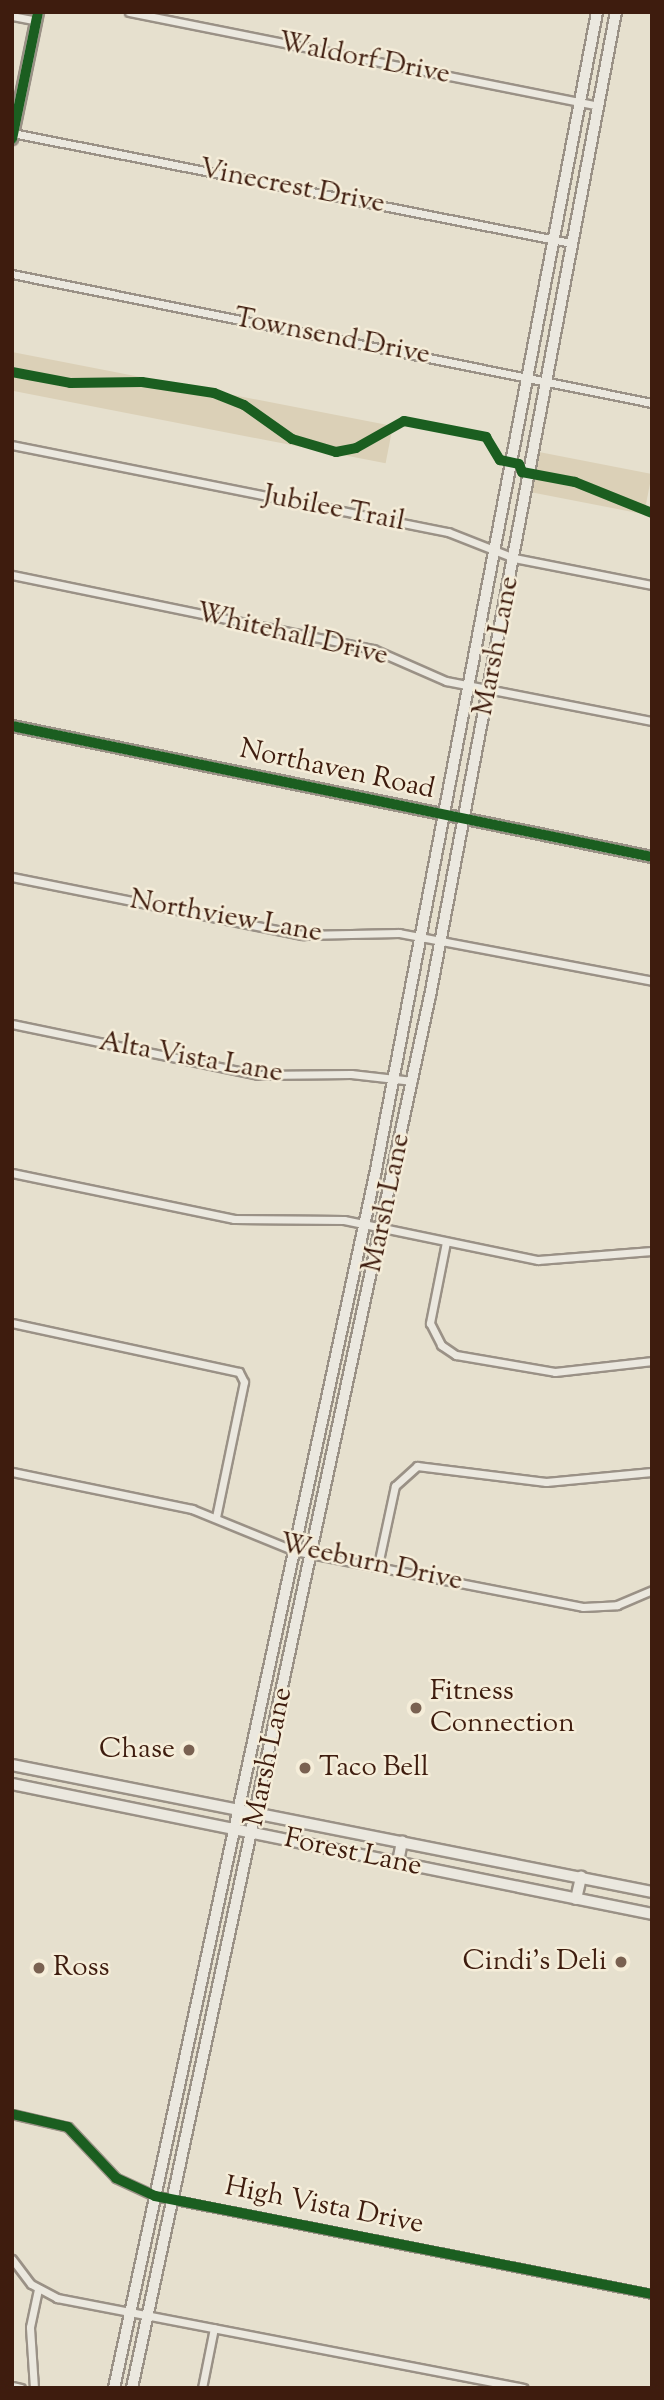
<!DOCTYPE html>
<html>
<head>
<meta charset="utf-8">
<style>
  body { margin:0 }
  #map { position:relative; width:664px; height:2400px; overflow:hidden; background:#e6e0ce; font-family:"Sorts Mill Goudy",serif }
  div>[style] { position:absolute }
  .green>* { inset:0; background:#dbd0b7; transform-origin:0 0 }
  .roads { filter:drop-shadow(2px 0 #9a9186) drop-shadow(-2px 0 #9a9186) drop-shadow(0 2px #9a9186) drop-shadow(0 -2px #9a9186) }
  .street>* { height:7px; margin:-3.5px; padding:0 3.5px; transform-origin:3.5px; border-radius:3.5px; background:#ebe8df }
  .secondary>* { height:10px; margin:-5px; padding:0 5px; transform-origin:5px; border-radius:5px; background:#ebe8df }
  .cycleway>* { height:10px; margin:-5px; padding:0 5px; transform-origin:5px; border-radius:5px; background:#1b5e20 }
  .dots>* { width:19px; height:19px; translate:-50% -50%; box-sizing:border-box; border:4px solid #f5edd9; border-radius:50% }
  span { translate:-50% -50%; white-space:nowrap; text-align:center; line-height:1.15; -webkit-text-stroke:5px #f5edd9; paint-order:stroke }
  .street-label { font-size:28px; color:#3e1c0e }
  .poi-label { font-size:28px; color:#3e1c0e }
  .left { translate:0 -50%; text-align:left }
  .right { translate:-100% -50%; text-align:right }
  .frame { position:absolute; inset:0; border:14px solid #3e1c0e; pointer-events:none }
</style>
</head>
<body>
<div id="map">
  <div class="green">
    <i style="left:12px;top:352px;width:388px;height:38px;rotate:11deg"></i>
    <i style="left:539px;top:452px;width:115px;height:41px;rotate:11deg"></i>
  </div>
  <div class="roads">
    <div class="street">
      <i style="left:129px;top:12px;width:478px;rotate:11.3deg"></i>
      <i style="left:12px;top:16px;width:25px;rotate:11deg"></i>
      <i style="left:12px;top:133px;width:570px;rotate:11.13deg"></i>
      <i style="left:12px;top:274px;width:653px;rotate:11.4deg"></i>
      <i style="left:12px;top:445px;width:445px;rotate:11.3deg"></i>
      <i style="left:448px;top:532px;width:71px;rotate:21.5deg"></i>
      <i style="left:514px;top:558px;width:141px;rotate:11.1deg"></i>
      <i style="left:12px;top:575px;width:369px;rotate:11.6deg"></i>
      <i style="left:373px;top:649px;width:80px;rotate:23.7deg"></i>
      <i style="left:446px;top:681px;width:210px;rotate:11deg"></i>
      <i style="left:12px;top:877px;width:297px;rotate:11.3deg"></i>
      <i style="left:303px;top:935px;width:96px;rotate:-1.2deg"></i>
      <i style="left:399px;top:933px;width:258px;rotate:10.7deg"></i>
      <i style="left:12px;top:1024px;width:251px;rotate:11.7deg"></i>
      <i style="left:258px;top:1075px;width:93px;rotate:-0.6deg"></i>
      <i style="left:351px;top:1074px;width:62px;rotate:6.4deg"></i>
      <i style="left:12px;top:1173px;width:227px;rotate:11.7deg"></i>
      <i style="left:234px;top:1219px;width:110px;rotate:0.5deg"></i>
      <i style="left:344px;top:1220px;width:198px;rotate:11.7deg"></i>
      <i style="left:538px;top:1260px;width:114px;rotate:-4.5deg"></i>
      <i style="left:446px;top:1242px;width:83px;rotate:101.2deg"></i>
      <i style="left:430px;top:1323px;width:25px;rotate:63deg"></i>
      <i style="left:441px;top:1345px;width:18px;rotate:34deg"></i>
      <i style="left:456px;top:1355px;width:100px;rotate:9.7deg"></i>
      <i style="left:555px;top:1372px;width:98px;rotate:-6.5deg"></i>
      <i style="left:12px;top:1323px;width:232px;rotate:12.2deg"></i>
      <i style="left:239px;top:1372px;width:11px;rotate:63deg"></i>
      <i style="left:244px;top:1382px;width:138px;rotate:101.7deg"></i>
      <i style="left:12px;top:1472px;width:184px;rotate:11.6deg"></i>
      <i style="left:192px;top:1509px;width:111px;rotate:22.2deg"></i>
      <i style="left:295px;top:1551px;width:293px;rotate:11deg"></i>
      <i style="left:583px;top:1607px;width:34px;rotate:-3deg"></i>
      <i style="left:617px;top:1605px;width:38px;rotate:-23deg"></i>
      <i style="left:378px;top:1565px;width:81px;rotate:-77.9deg"></i>
      <i style="left:395px;top:1486px;width:30px;rotate:-42deg"></i>
      <i style="left:417px;top:1466px;width:130px;rotate:7.1deg"></i>
      <i style="left:546px;top:1482px;width:106px;rotate:-5.4deg"></i>
      <i style="left:12px;top:2114px;width:57px;rotate:13.1deg"></i>
      <i style="left:68px;top:2127px;width:70px;rotate:46.7deg"></i>
      <i style="left:116px;top:2178px;width:43px;rotate:24.8deg"></i>
      <i style="left:155px;top:2196px;width:507px;rotate:11.15deg"></i>
      <i style="left:12px;top:2259px;width:31px;rotate:53deg"></i>
      <i style="left:31px;top:2284px;width:30px;rotate:28deg"></i>
      <i style="left:57px;top:2298px;width:475px;rotate:10.9deg"></i>
      <i style="left:12px;top:2386px;width:9px;rotate:13deg"></i>
      <i style="left:34px;top:2388px;width:61px;rotate:-93.8deg"></i>
      <i style="left:30px;top:2327px;width:38px;rotate:-78deg"></i>
      <i style="left:202px;top:2388px;width:61px;rotate:-78.7deg"></i>
    </div>
    <div class="secondary">
      <i style="left:12px;top:139px;width:130px;rotate:-78.4deg"></i>
      <i style="left:12px;top:726px;width:653px;rotate:11.57deg"></i>
      <i style="left:12px;top:1765px;width:652px;rotate:11.22deg"></i>
      <i style="left:12px;top:1784px;width:653px;rotate:11.48deg"></i>
      <i style="left:398px;top:1862px;width:21px;rotate:-79deg"></i>
      <i style="left:576px;top:1899px;width:23px;rotate:-77deg"></i>
      <i style="left:114px;top:2388px;width:1241px;rotate:-77.86deg"></i>
      <i style="left:375px;top:1175px;width:1184px;rotate:-79.19deg"></i>
      <i style="left:132px;top:2388px;width:1424px;rotate:-77.92deg"></i>
      <i style="left:430px;top:996px;width:1001px;rotate:-79.3deg"></i>
    </div>
  </div>
  <div class="cycleway">
    <i style="left:12px;top:139px;width:130px;rotate:-78.4deg"></i>
    <i style="left:12px;top:372px;width:59px;rotate:10.7deg"></i>
    <i style="left:70px;top:383px;width:72px;rotate:-0.8deg"></i>
    <i style="left:142px;top:382px;width:73px;rotate:8.7deg"></i>
    <i style="left:214px;top:393px;width:32px;rotate:22deg"></i>
    <i style="left:244px;top:405px;width:59px;rotate:35.3deg"></i>
    <i style="left:292px;top:439px;width:46px;rotate:16.5deg"></i>
    <i style="left:336px;top:452px;width:20px;rotate:-11deg"></i>
    <i style="left:356px;top:448px;width:55px;rotate:-29.4deg"></i>
    <i style="left:404px;top:421px;width:84px;rotate:11deg"></i>
    <i style="left:486px;top:437px;width:27px;rotate:59deg"></i>
    <i style="left:500px;top:460px;width:19px;rotate:12deg"></i>
    <i style="left:519px;top:464px;width:9px;rotate:69deg"></i>
    <i style="left:522px;top:472px;width:54px;rotate:10.7deg"></i>
    <i style="left:575px;top:482px;width:83px;rotate:21.9deg"></i>
    <i style="left:12px;top:726px;width:653px;rotate:11.57deg"></i>
    <i style="left:12px;top:2114px;width:57px;rotate:13.1deg"></i>
    <i style="left:68px;top:2127px;width:70px;rotate:46.7deg"></i>
    <i style="left:116px;top:2178px;width:43px;rotate:24.8deg"></i>
    <i style="left:155px;top:2196px;width:507px;rotate:11.15deg"></i>
  </div>
  <div class="dots">
    <i style="left:416px;top:1708px;background:#796151"></i>
    <i style="left:189px;top:1750px;background:#796151"></i>
    <i style="left:305px;top:1768px;background:#796151"></i>
    <i style="left:621px;top:1962px;background:#796151"></i>
    <i style="left:39px;top:1968px;background:#796151"></i>
  </div>
  <div class="street-label">
    <span style="left:364px;top:59px;rotate:11deg">Waldorf Drive</span>
    <span style="left:292px;top:187px;rotate:11deg">Vinecrest Drive</span>
    <span style="left:332px;top:337px;rotate:11deg">Townsend Drive</span>
    <span style="left:334px;top:509px;rotate:11deg">Jubilee Trail</span>
    <span style="left:292px;top:635px;rotate:13deg">Whitehall Drive</span>
    <span style="left:497px;top:646px;rotate:-79deg">Marsh Lane</span>
    <span style="left:337px;top:770px;rotate:12deg">Northaven Road</span>
    <span style="left:226px;top:917px;rotate:10deg">Northview Lane</span>
    <span style="left:191px;top:1058px;rotate:10deg">Alta Vista Lane</span>
    <span style="left:387px;top:1203px;rotate:-78deg">Marsh Lane</span>
    <span style="left:371px;top:1563px;rotate:12deg">Weeburn Drive</span>
    <span style="left:269px;top:1757px;rotate:-78deg">Marsh Lane</span>
    <span style="left:353px;top:1853px;rotate:12deg">Forest Lane</span>
    <span style="left:324px;top:2206px;rotate:11deg">High Vista Drive</span>
  </div>
  <div class="poi-label">
    <span class="left" style="left:430px;top:1708px">Fitness<br>Connection</span>
    <span class="right" style="left:175px;top:1750px">Chase</span>
    <span class="left" style="left:319px;top:1768px">Taco Bell</span>
    <span class="right" style="left:607px;top:1962px">Cindi's Deli</span>
    <span class="left" style="left:53px;top:1968px">Ross</span>
  </div>
  <div class="frame"></div>
</div>
</body>
</html>
